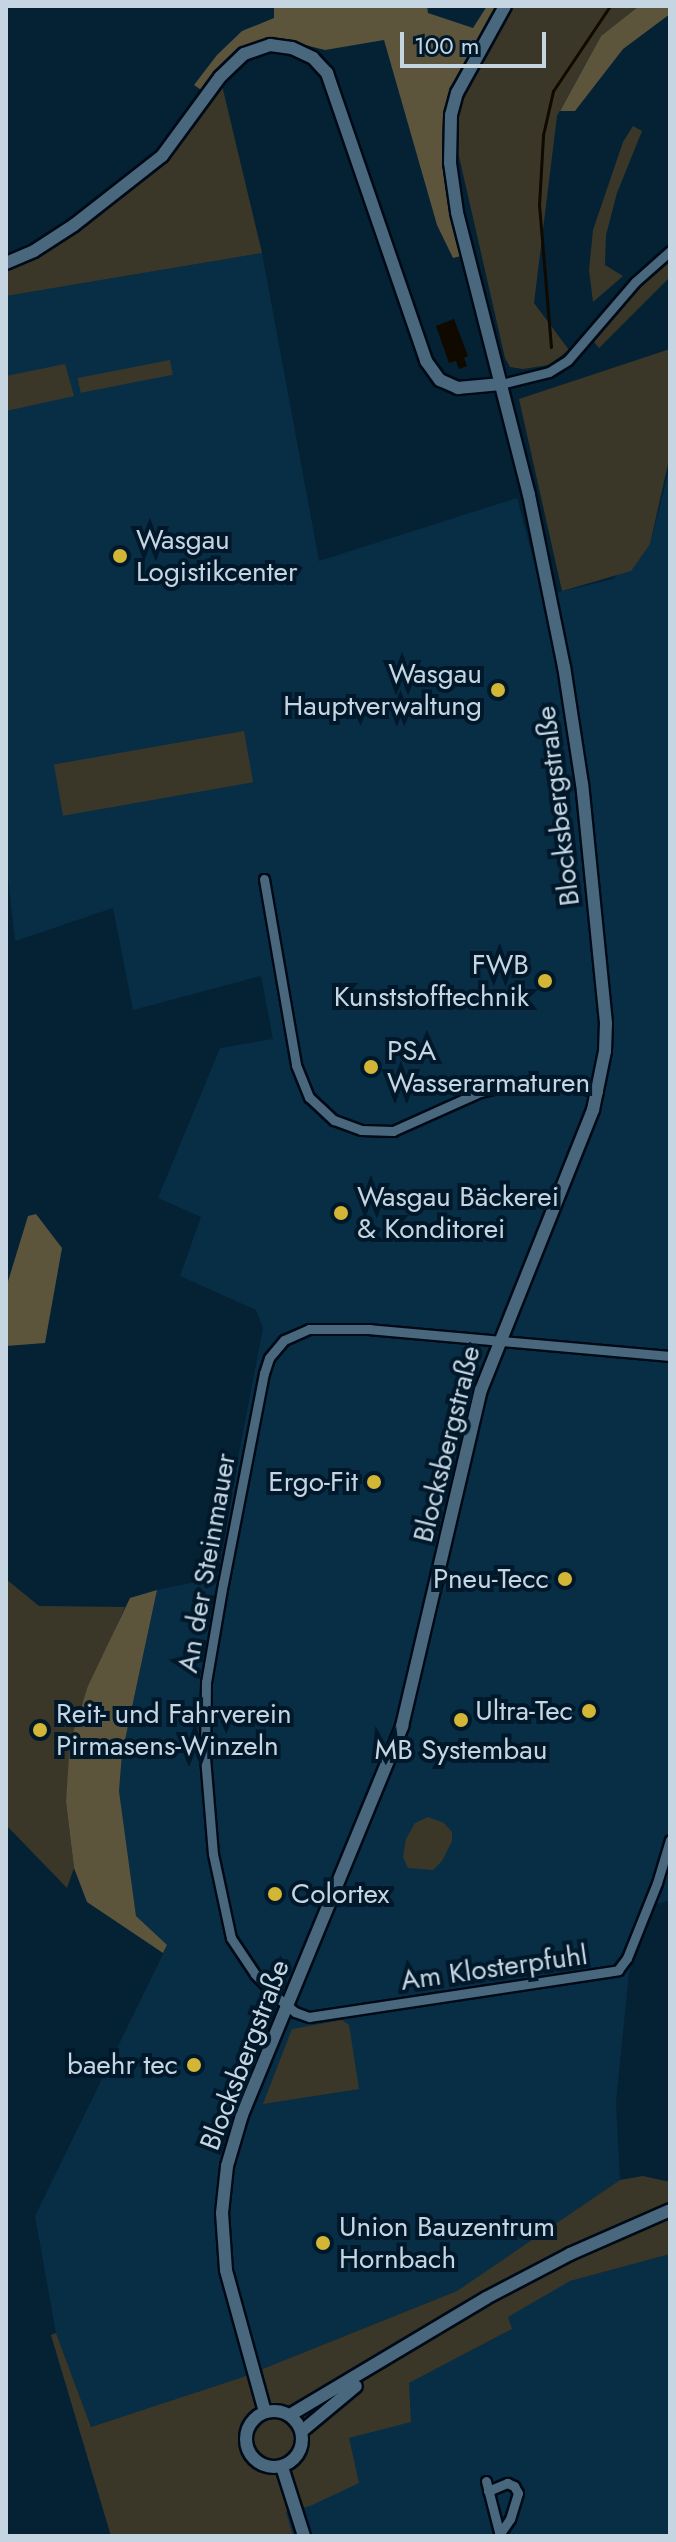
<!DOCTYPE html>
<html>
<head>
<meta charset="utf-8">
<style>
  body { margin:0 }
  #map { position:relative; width:676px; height:2542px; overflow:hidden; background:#042234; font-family:Jost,sans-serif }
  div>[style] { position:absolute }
  .built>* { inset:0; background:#082e45 }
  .green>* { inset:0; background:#3b3728; transform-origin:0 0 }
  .forest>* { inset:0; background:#5c553b }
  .water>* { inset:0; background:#0f0900 }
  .stream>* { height:3px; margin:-1.5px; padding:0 1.5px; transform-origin:1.5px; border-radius:1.5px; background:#0f0900 }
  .roads { filter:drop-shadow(2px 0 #000a17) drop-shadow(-2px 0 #000a17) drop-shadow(0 2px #000a17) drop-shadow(0 -2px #000a17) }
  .street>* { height:9px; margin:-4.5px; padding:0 4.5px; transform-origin:4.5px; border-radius:4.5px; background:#49677d }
  .secondary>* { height:12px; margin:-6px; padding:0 6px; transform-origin:6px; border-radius:6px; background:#49677d }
  .secondary>.ring { margin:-6px; padding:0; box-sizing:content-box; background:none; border:12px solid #49677d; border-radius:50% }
  .dots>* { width:22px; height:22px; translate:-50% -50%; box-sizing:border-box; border:4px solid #00182a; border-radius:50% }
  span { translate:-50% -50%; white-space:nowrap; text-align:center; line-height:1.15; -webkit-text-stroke:8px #00182a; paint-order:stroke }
  .poi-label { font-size:28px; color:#c5d5e1 }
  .left { translate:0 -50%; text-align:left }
  .right { translate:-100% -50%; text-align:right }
  .street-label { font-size:28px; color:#c5d5e1 }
  .frame { position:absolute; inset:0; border:8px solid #c5d5e1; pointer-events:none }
  .scale { position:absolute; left:400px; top:32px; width:146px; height:36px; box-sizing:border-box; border:4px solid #c5d5e1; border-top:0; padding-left:10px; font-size:24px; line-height:28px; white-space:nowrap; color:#c5d5e1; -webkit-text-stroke:6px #00182a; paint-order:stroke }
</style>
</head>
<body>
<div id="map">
  <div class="built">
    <i style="clip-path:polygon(262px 253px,319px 561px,517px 498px,543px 596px,613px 579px,650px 544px,670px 466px,670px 1900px,657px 1904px,629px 1972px,616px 2102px,620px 2180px,457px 2291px,240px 2378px,91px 2427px,56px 2333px,35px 2216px,167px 1946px,136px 1916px,119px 1791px,122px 1754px,157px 1590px,215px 1578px,263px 1328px,256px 1310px,180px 1276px,201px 1217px,158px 1198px,220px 1048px,273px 1039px,261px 976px,133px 1010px,113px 908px,15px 941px,6px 859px,6px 296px)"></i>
    <i style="clip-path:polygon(670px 2254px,670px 2536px,293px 2536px,285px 2512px,310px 2506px,348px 2438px,410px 2422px,409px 2383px,512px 2329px,507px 2317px,570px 2281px)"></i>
  </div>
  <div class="green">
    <i style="clip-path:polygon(514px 6px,639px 6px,601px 36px,557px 116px,534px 303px,569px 350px,549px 365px,523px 369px,510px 367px,505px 358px,458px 152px,458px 112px,475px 68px)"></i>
    <i style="clip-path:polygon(220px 77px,262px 253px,6px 296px,6px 263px,34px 251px,162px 156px)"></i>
    <i style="clip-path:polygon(633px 126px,642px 131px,617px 193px,606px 235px,605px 265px,623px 276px,593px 302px,589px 270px,593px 230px,623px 142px)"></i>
    <i style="clip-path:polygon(670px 260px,670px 277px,599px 348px,594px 342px,636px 291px)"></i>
    <i style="clip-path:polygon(670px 349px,670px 455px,650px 544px,631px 571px,562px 591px,519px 399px)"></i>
    <i style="left:170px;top:360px;width:15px;height:94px;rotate:79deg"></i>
    <i style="clip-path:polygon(65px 364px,74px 396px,6px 411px,6px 376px)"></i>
    <i style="left:244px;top:731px;width:52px;height:193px;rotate:80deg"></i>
    <i style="clip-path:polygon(6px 1579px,39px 1606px,125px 1607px,76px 1718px,66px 1802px,74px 1868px,67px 1888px,6px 1825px)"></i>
    <i style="clip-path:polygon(428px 1817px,444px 1823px,452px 1832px,452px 1841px,442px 1861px,433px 1870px,408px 1868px,403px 1857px,406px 1839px,415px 1823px)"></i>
    <i style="clip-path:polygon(342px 2020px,349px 2025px,359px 2089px,263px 2104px,292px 2029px)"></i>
    <i style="clip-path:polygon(643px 2176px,670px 2182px,670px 2254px,570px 2281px,508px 2317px,512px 2329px,409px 2383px,411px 2422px,349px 2438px,359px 2483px,310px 2506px,286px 2512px,293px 2536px,111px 2536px,51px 2335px,56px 2333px,91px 2427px,240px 2378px,457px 2291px,620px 2180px)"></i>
  </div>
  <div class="forest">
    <i style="clip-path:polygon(274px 6px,427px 6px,428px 13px,473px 28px,487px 6px,514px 6px,472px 73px,458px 111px,455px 221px,461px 256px,453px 258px,437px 225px,384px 40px,325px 50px,285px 40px,256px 41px,229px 59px,204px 92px,194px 85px,217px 55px,242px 31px,274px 18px)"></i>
    <i style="clip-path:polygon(639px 6px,670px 6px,670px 14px,623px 49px,575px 111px,560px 111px,601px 36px)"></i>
    <i style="clip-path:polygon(36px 1214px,62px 1248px,45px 1343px,6px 1346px,6px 1288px,28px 1216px)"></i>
    <i style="clip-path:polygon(157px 1590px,122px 1754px,119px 1791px,136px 1916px,167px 1945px,163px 1953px,87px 1902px,74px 1868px,66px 1802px,70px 1742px,88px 1686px,130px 1598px)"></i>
  </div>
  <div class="water">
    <i style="clip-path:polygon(454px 319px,468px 356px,464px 358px,467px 366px,459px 369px,456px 361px,449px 363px,436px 326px)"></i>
  </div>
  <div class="stream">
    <i style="left:551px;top:347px;width:143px;rotate:-94.8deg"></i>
    <i style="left:539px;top:205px;width:70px;rotate:-86.7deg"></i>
    <i style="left:543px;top:135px;width:45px;rotate:-77.2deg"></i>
    <i style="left:553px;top:91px;width:102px;rotate:-56.2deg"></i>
  </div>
  <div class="roads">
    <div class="street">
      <i style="left:501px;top:384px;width:49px;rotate:-14deg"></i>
      <i style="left:549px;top:372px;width:22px;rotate:-32deg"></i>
      <i style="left:568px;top:360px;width:103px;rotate:-49.3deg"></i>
      <i style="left:635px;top:282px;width:47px;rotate:-41.5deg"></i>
      <i style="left:264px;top:879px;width:189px;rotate:80.2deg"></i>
      <i style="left:296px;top:1065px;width:35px;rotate:68deg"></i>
      <i style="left:309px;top:1097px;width:34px;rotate:43deg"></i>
      <i style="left:334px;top:1120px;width:29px;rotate:20deg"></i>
      <i style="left:361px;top:1130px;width:32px;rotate:2deg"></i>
      <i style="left:393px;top:1131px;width:95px;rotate:-24.1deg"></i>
      <i style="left:480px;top:1092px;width:39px;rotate:-13deg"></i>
      <i style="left:518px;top:1083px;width:37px;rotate:-2deg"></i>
      <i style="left:555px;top:1082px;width:44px;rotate:13.1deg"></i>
      <i style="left:670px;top:1356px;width:301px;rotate:-174.9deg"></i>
      <i style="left:370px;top:1329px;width:61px;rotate:180deg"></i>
      <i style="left:309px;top:1329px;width:27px;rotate:156deg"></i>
      <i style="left:284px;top:1340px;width:23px;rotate:130deg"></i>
      <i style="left:269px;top:1358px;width:16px;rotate:108deg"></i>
      <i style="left:264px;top:1373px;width:214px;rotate:101deg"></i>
      <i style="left:223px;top:1583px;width:100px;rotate:99.7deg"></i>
      <i style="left:206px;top:1682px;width:75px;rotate:90.8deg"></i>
      <i style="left:205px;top:1757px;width:97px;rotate:85.3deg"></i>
      <i style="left:213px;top:1854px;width:86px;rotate:77.9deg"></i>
      <i style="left:231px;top:1938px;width:43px;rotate:56.3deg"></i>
      <i style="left:255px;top:1974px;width:35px;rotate:46deg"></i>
      <i style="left:279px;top:1999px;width:21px;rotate:39deg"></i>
      <i style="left:295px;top:2012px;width:15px;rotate:20deg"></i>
      <i style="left:309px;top:2017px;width:313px;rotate:-8.6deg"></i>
      <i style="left:618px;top:1970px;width:15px;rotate:-53deg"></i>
      <i style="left:627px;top:1958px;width:81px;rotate:-68.2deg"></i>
      <i style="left:657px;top:1883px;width:45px;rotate:-73.2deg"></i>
      <i style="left:486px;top:2481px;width:57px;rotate:75.7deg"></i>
      <i style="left:488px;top:2491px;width:21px;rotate:-23deg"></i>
      <i style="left:507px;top:2483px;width:8px;rotate:23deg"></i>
      <i style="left:514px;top:2486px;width:8px;rotate:60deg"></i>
      <i style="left:518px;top:2493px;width:27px;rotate:107deg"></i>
      <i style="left:510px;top:2519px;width:19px;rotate:125deg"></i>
    </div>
    <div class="secondary">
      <i style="left:6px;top:263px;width:30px;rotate:-23deg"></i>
      <i style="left:34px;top:251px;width:48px;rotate:-33deg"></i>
      <i style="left:74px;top:225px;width:112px;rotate:-38.1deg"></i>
      <i style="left:162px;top:156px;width:98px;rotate:-53.7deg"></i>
      <i style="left:220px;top:77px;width:33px;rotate:-44deg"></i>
      <i style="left:244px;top:54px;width:28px;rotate:-19deg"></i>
      <i style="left:270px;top:45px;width:22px;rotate:8deg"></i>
      <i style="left:292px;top:48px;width:23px;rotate:25deg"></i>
      <i style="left:313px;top:58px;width:21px;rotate:47deg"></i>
      <i style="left:327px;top:73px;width:305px;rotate:71deg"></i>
      <i style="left:426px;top:361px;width:24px;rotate:54deg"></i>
      <i style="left:440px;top:380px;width:20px;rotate:24deg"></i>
      <i style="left:458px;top:388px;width:43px;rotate:-5.3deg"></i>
      <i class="ring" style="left:246px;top:2411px;width:44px;height:44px"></i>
      <i style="left:265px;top:2412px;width:147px;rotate:-105.4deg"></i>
      <i style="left:226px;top:2270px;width:57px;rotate:-94deg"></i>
      <i style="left:222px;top:2213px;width:47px;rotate:-83.9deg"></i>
      <i style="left:227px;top:2166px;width:53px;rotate:-73.6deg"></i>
      <i style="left:242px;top:2115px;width:421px;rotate:-67.6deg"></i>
      <i style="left:402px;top:1726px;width:345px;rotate:-76.8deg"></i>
      <i style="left:481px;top:1390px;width:302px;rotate:-68.2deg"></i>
      <i style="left:593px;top:1110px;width:60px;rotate:-78.5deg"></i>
      <i style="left:605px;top:1051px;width:28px;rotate:-88deg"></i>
      <i style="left:606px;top:1023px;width:240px;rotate:-95.7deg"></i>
      <i style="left:582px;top:784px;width:118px;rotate:-98.7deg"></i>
      <i style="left:564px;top:667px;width:176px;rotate:-101.5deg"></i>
      <i style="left:529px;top:495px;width:292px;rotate:-104.3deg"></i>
      <i style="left:457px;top:212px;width:49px;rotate:-98.1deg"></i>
      <i style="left:450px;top:163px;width:48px;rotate:-88.8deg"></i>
      <i style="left:451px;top:115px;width:23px;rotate:-75deg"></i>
      <i style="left:457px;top:93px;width:99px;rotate:-61.1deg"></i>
      <i style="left:290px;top:2415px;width:228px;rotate:-30.8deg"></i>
      <i style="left:486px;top:2298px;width:95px;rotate:-27.6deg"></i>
      <i style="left:570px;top:2254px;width:109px;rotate:-23.7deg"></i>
      <i style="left:302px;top:2431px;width:70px;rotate:-39.8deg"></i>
      <i style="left:282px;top:2467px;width:72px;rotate:72.3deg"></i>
    </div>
  </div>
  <div class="dots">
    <i style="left:120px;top:556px;background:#d3b635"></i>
    <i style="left:498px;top:690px;background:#d3b635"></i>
    <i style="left:545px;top:981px;background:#d3b635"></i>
    <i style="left:371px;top:1067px;background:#d3b635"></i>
    <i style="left:341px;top:1213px;background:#d3b635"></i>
    <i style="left:374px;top:1482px;background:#d3b635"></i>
    <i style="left:565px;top:1579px;background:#d3b635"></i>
    <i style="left:589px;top:1711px;background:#d3b635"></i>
    <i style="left:461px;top:1720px;background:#d3b635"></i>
    <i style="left:40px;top:1730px;background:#d3b635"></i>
    <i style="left:275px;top:1894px;background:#d3b635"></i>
    <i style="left:194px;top:2065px;background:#d3b635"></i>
    <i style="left:323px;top:2243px;background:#d3b635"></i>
  </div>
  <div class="poi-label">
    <span class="left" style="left:136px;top:556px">Wasgau<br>Logistikcenter</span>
    <span class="right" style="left:482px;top:690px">Wasgau<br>Hauptverwaltung</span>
    <span class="right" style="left:529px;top:981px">FWB<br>Kunststofftechnik</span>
    <span class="left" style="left:387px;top:1067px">PSA<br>Wasserarmaturen</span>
    <span class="left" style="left:357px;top:1213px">Wasgau Bäckerei<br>&amp; Konditorei</span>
    <span class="right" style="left:358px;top:1482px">Ergo-Fit</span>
    <span class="right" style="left:549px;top:1579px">Pneu-Tecc</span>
    <span class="right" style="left:573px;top:1711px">Ultra-Tec</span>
    <span class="left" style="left:56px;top:1730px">Reit- und Fahrverein<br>Pirmasens-Winzeln</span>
    <span style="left:461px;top:1750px">MB Systembau</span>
    <span class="left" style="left:291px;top:1894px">Colortex</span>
    <span class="right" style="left:178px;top:2065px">baehr tec</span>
    <span class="left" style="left:339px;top:2243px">Union Bauzentrum<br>Hornbach</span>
  </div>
  <div class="street-label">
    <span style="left:558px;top:806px;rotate:-97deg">Blocksbergstraße</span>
    <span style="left:447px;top:1444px;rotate:-76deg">Blocksbergstraße</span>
    <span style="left:207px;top:1563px;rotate:-80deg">An der Steinmauer</span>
    <span style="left:494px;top:1968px;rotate:-8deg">Am Klosterpfuhl</span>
    <span style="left:245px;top:2055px;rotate:-69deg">Blocksbergstraße</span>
  </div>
  <div class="frame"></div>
  <div class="scale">100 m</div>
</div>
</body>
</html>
